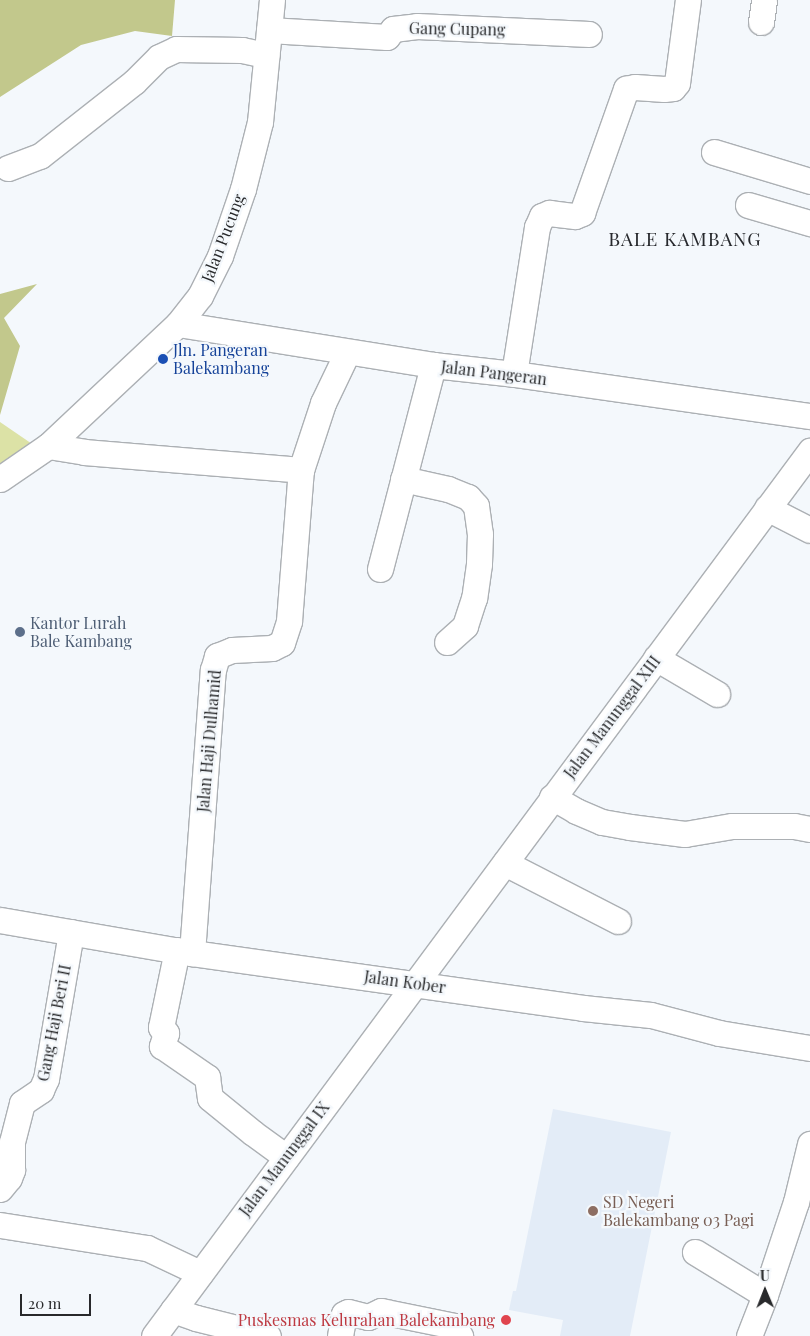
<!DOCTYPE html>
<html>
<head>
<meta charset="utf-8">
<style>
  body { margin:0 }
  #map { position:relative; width:810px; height:1336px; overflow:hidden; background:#f4f8fc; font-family:"Playfair Display",serif }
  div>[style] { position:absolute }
  .built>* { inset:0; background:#e3ecf7 }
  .green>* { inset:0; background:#dce2a6 }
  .forest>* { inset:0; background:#c2c88c }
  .roads { filter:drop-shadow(1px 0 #acb0b4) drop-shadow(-1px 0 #acb0b4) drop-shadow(0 1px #acb0b4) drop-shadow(0 -1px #acb0b4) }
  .minor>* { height:25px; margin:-12.5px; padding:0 12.5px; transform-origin:12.5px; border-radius:12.5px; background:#fff }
  .dots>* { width:14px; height:14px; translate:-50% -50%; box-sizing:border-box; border:2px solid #f4f8fc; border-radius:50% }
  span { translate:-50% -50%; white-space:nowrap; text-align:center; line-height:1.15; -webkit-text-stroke:4.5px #f4f8fc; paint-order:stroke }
  .street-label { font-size:16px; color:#28292b }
  .transit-label { font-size:16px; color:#164399 }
  .left { translate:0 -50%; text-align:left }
  .service-label { font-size:16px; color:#4e5e75 }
  .education-label { font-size:16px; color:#785e54 }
  .health-label { font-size:16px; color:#be3a42 }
  .right { translate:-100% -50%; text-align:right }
  .quarter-label { font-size:19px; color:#27292d; letter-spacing:1px }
  .north { position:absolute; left:740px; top:1266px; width:50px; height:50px; -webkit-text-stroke:4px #f4f8fc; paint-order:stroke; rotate:359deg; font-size:14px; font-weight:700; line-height:20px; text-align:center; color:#28292b }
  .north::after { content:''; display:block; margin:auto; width:18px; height:22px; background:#28292b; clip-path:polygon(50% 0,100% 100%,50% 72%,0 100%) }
  .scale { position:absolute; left:20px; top:1294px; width:71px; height:22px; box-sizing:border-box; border:2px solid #28292b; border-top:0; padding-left:6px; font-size:15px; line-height:18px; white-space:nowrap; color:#28292b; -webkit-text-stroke:4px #f4f8fc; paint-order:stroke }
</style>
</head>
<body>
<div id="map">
  <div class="built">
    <i style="clip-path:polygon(553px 1109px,671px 1132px,630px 1336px,560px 1336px,563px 1320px,509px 1310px,513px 1291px,516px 1291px)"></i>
  </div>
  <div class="green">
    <i style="clip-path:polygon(0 422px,38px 448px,0 480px)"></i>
  </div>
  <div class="forest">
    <i style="clip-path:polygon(0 0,175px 0,172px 36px,135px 31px,81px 45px,0 97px)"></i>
    <i style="clip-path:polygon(37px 284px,4px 318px,20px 346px,0 415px,0 294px)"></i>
  </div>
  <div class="roads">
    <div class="minor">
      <i style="left:761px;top:22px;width:22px;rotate:-82deg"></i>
      <i style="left:269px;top:30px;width:118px;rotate:3.4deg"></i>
      <i style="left:387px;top:37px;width:10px;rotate:-53deg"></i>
      <i style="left:393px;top:29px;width:24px;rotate:-7deg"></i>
      <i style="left:417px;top:26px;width:172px;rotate:2.7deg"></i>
      <i style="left:714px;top:152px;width:100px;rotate:16.8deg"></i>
      <i style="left:8px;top:168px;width:34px;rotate:-21deg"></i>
      <i style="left:40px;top:156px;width:120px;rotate:-38.2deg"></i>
      <i style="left:134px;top:82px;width:35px;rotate:-45deg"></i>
      <i style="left:159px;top:57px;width:19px;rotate:-25deg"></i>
      <i style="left:176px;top:49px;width:66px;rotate:0.9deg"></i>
      <i style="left:242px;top:50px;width:25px;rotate:12deg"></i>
      <i style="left:748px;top:205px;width:65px;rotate:16.2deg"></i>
      <i style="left:178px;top:324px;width:258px;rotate:9.1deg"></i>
      <i style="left:433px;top:365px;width:81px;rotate:6.3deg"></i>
      <i style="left:514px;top:374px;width:299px;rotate:8.1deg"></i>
      <i style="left:514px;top:374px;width:149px;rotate:-81.1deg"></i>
      <i style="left:537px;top:227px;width:12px;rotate:-66deg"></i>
      <i style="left:542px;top:216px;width:8px;rotate:-23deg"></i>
      <i style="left:549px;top:213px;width:26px;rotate:7deg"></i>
      <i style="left:575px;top:216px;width:8px;rotate:-23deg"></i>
      <i style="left:582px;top:213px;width:132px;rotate:-70.5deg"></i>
      <i style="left:626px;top:89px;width:9px;rotate:-13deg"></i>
      <i style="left:635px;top:87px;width:29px;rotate:4deg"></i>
      <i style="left:664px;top:89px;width:9px;rotate:-6deg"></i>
      <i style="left:673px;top:88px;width:6px;rotate:-51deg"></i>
      <i style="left:677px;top:83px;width:84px;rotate:-82.5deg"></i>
      <i style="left:48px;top:446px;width:36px;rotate:9deg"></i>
      <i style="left:84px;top:452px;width:218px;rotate:4.7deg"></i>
      <i style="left:0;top:479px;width:58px;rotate:-34.5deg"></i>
      <i style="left:48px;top:446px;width:178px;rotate:-43.2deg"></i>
      <i style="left:178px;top:324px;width:36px;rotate:-52deg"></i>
      <i style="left:200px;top:296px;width:45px;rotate:-63.4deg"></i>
      <i style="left:220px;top:256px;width:71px;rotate:-71.1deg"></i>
      <i style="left:243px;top:189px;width:69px;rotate:-75.8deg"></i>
      <i style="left:260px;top:122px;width:123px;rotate:-84.4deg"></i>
      <i style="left:403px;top:479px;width:46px;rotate:12.5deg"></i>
      <i style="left:448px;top:489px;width:22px;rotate:22deg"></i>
      <i style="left:468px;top:497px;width:12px;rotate:48deg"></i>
      <i style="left:476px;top:506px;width:28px;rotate:82deg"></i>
      <i style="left:480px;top:534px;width:30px;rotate:92deg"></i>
      <i style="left:479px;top:564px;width:34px;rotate:98deg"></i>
      <i style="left:474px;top:598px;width:29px;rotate:108deg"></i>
      <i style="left:465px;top:626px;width:24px;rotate:138deg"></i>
      <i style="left:767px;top:508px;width:48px;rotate:27.1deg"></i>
      <i style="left:380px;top:569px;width:211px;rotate:-75.4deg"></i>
      <i style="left:656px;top:658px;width:71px;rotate:30.5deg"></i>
      <i style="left:552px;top:797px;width:28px;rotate:30deg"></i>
      <i style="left:576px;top:811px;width:28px;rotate:23deg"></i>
      <i style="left:602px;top:822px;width:28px;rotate:10deg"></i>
      <i style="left:630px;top:827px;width:55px;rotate:7.3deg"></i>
      <i style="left:685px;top:834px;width:48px;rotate:-9.7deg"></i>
      <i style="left:732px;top:826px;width:62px"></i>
      <i style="left:794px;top:826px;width:16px;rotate:11deg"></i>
      <i style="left:505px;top:863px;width:127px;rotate:27.2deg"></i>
      <i style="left:0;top:920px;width:195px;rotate:9.8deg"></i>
      <i style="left:192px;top:953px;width:395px;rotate:8deg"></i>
      <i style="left:583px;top:1008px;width:68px;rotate:5.9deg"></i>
      <i style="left:651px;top:1015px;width:70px;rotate:14.8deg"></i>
      <i style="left:719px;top:1033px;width:92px;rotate:9.4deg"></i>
      <i style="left:177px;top:950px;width:79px;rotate:101.7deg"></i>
      <i style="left:161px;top:1027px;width:8px;rotate:50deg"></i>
      <i style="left:166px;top:1033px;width:14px;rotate:107deg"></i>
      <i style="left:162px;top:1046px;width:55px;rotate:34.6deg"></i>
      <i style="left:207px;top:1077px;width:21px;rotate:82deg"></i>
      <i style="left:210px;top:1098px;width:55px;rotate:39.1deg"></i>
      <i style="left:253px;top:1133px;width:41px;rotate:36deg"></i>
      <i style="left:192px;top:953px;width:284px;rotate:-85.8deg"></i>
      <i style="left:213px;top:670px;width:15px;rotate:-74deg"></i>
      <i style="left:217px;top:656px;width:16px;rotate:-22deg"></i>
      <i style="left:232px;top:650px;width:40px;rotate:-2.9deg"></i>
      <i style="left:272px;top:648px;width:11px;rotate:-27deg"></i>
      <i style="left:282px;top:643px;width:23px;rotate:-72deg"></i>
      <i style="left:289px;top:621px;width:151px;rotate:-85.5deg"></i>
      <i style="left:301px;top:470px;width:71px;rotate:-71.8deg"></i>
      <i style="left:323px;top:403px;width:55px;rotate:-64.4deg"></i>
      <i style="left:0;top:1189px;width:14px;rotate:-51deg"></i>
      <i style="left:9px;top:1178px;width:9px;rotate:-69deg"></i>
      <i style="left:12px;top:1170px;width:28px;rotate:-90deg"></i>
      <i style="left:12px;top:1142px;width:40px;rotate:-75.6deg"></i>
      <i style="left:22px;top:1103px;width:23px;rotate:-34deg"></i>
      <i style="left:41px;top:1090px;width:12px;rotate:-66deg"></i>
      <i style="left:46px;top:1079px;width:149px;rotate:-80.3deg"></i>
      <i style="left:0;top:1225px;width:149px;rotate:8.9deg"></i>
      <i style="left:147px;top:1248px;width:59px;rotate:25.3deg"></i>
      <i style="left:695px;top:1252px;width:82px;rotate:31.6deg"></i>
      <i style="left:173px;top:1310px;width:24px;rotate:19deg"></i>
      <i style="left:196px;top:1318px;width:74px;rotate:14deg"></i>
      <i style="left:154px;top:1336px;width:1102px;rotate:-53.45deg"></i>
      <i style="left:340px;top:1336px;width:22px;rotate:-80deg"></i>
      <i style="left:344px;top:1314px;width:4px;rotate:-27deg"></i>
      <i style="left:348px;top:1312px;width:21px;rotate:14deg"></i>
      <i style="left:368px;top:1317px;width:14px;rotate:-25deg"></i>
      <i style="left:381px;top:1311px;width:75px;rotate:11.6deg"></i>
      <i style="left:454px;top:1326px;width:12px;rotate:59deg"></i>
      <i style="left:749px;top:1336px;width:44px;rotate:-68.7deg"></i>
      <i style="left:765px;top:1295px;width:98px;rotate:-71.6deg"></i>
      <i style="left:796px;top:1202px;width:60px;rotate:-76.4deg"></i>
    </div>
  </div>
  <div class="dots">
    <i style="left:163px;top:359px;background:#1a4fb4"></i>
    <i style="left:20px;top:632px;background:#5c6f8a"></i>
    <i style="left:593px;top:1211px;background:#8d6e63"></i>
    <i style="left:506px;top:1320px;background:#e0444e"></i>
  </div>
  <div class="street-label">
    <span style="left:457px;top:29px;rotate:1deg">Gang Cupang</span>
    <span style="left:223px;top:238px;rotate:-69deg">Jalan Pucung</span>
    <span style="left:494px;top:373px;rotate:7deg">Jalan Pangeran</span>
    <span style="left:612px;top:717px;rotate:-53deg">Jalan Manunggal XIII</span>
    <span style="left:209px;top:741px;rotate:-85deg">Jalan Haji Dulhamid</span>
    <span style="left:405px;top:982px;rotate:8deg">Jalan Kober</span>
    <span style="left:54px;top:1023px;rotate:-79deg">Gang Haji Beri II</span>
    <span style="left:284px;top:1159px;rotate:-53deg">Jalan Manunggal IX</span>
  </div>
  <div class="transit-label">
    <span class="left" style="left:173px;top:359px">Jln. Pangeran<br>Balekambang</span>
  </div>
  <div class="service-label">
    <span class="left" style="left:30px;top:632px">Kantor Lurah<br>Bale Kambang</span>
  </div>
  <div class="education-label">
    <span class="left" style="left:603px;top:1211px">SD Negeri<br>Balekambang 03 Pagi</span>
  </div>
  <div class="health-label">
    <span class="right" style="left:495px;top:1320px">Puskesmas Kelurahan Balekambang</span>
  </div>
  <div class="quarter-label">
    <span style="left:685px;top:239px">BALE KAMBANG</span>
  </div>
  <div class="north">U</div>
  <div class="scale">20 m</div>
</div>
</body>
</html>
